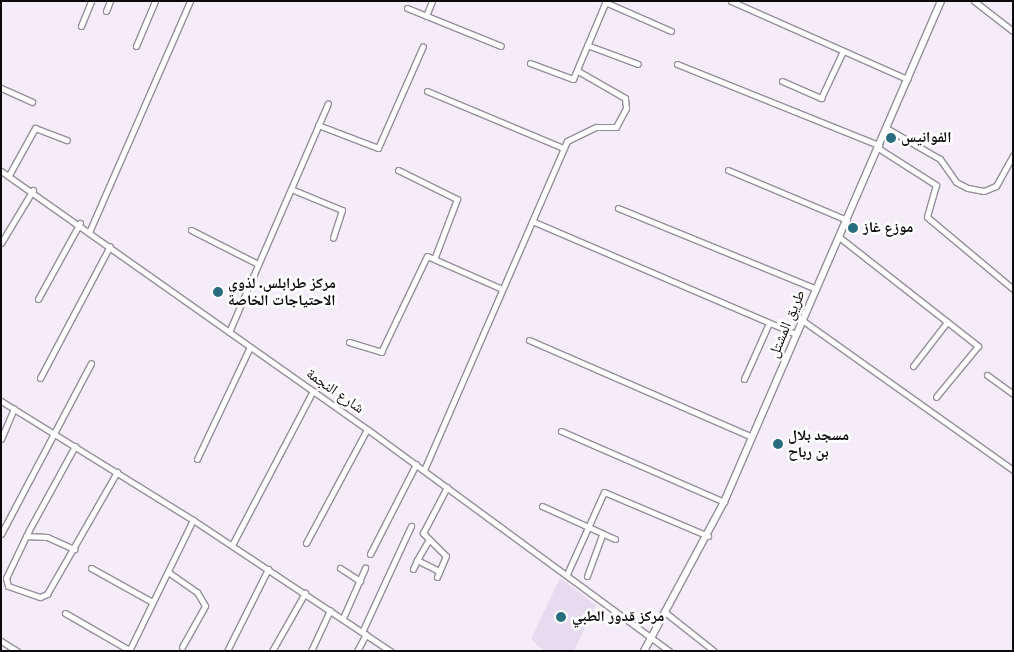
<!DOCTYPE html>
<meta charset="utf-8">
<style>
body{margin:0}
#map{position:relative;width:1014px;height:652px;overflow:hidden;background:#f5ecfa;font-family:"Fira Sans","Noto Naskh Arabic",sans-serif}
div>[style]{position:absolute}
.built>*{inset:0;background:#e8dbef}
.roads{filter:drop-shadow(1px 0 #968e9a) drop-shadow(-1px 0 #968e9a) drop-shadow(0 1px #968e9a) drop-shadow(0 -1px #968e9a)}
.minor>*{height:5px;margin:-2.5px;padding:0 2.5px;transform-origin:2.5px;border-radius:2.5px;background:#fff}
.major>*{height:6px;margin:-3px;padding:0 3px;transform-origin:3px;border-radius:3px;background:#fff}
.dots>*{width:14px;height:14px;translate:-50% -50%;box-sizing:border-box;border:2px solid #fff;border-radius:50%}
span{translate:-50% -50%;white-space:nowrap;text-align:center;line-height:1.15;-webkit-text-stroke:5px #fff;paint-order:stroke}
.poi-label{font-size:15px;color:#0d0a0e;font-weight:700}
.left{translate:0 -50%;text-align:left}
.street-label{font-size:15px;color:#0d0a0e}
.frame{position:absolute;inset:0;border:2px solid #0d0a0e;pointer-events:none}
</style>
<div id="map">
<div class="built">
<div style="clip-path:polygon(560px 578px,596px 605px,574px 651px,544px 651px,531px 639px)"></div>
</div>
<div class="roads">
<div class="minor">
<div style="left:731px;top:1px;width:193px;rotate:23.9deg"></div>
<div style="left:974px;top:1px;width:49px;rotate:37.6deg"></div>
<div style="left:605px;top:2px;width:72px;rotate:23.7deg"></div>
<div style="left:407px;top:8px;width:101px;rotate:22deg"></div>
<div style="left:106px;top:11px;width:11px;rotate:-68deg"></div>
<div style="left:426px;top:16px;width:16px;rotate:-68deg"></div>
<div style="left:81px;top:26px;width:27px;rotate:-68deg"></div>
<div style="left:587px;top:45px;width:54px;rotate:20.4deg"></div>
<div style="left:136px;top:46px;width:49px;rotate:-67.1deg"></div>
<div style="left:530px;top:63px;width:46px;rotate:20.4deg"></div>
<div style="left:573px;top:79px;width:85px;rotate:-67.1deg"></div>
<div style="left:677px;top:64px;width:218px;rotate:21.9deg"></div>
<div style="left:782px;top:81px;width:43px;rotate:23.6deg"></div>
<div style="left:821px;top:98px;width:52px;rotate:-64.9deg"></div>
<div style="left:1px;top:88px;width:34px;rotate:24deg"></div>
<div style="left:427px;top:91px;width:147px;rotate:22.7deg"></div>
<div style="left:318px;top:125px;width:64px;rotate:21deg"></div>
<div style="left:378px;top:148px;width:111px;rotate:-66.2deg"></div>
<div style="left:886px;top:128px;width:62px;rotate:29.9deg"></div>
<div style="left:940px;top:159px;width:28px;rotate:55deg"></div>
<div style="left:956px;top:182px;width:13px;rotate:27deg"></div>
<div style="left:968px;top:188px;width:16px;rotate:11deg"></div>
<div style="left:984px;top:191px;width:13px;rotate:-23deg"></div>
<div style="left:996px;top:186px;width:35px;rotate:-61deg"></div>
<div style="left:878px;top:148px;width:69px;rotate:32.5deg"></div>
<div style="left:936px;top:185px;width:33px;rotate:106deg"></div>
<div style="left:927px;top:217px;width:112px;rotate:39.9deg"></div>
<div style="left:398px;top:170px;width:66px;rotate:26.2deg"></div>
<div style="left:457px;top:199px;width:62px;rotate:110.8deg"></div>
<div style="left:728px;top:170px;width:129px;rotate:22.8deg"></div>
<div style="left:1px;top:171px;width:448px;rotate:35.2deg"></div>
<div style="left:367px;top:429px;width:375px;rotate:36.3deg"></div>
<div style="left:9px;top:175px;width:54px;rotate:-61deg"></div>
<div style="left:35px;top:128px;width:34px;rotate:21deg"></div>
<div style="left:291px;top:189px;width:55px;rotate:22.4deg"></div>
<div style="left:342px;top:210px;width:29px;rotate:108deg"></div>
<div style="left:618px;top:208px;width:214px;rotate:22.2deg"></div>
<div style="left:532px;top:221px;width:287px;rotate:23.2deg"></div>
<div style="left:90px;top:230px;width:250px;rotate:-66.4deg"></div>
<div style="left:191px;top:230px;width:75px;rotate:26.9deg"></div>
<div style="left:839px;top:237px;width:177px;rotate:38.1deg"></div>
<div style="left:978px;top:346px;width:66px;rotate:129.5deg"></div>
<div style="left:1px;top:243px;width:62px;rotate:-58.9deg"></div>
<div style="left:38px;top:299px;width:87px;rotate:-61.1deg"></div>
<div style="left:802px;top:320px;width:259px;rotate:35.4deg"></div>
<div style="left:229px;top:332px;width:249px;rotate:-66.6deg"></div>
<div style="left:529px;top:340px;width:243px;rotate:23.5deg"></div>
<div style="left:349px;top:342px;width:34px;rotate:17deg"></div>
<div style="left:381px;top:352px;width:106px;rotate:-64.4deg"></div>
<div style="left:427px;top:256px;width:82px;rotate:23.7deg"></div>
<div style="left:913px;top:366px;width:56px;rotate:-52.3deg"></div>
<div style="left:987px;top:375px;width:32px;rotate:36deg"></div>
<div style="left:40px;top:378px;width:149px;rotate:-62.1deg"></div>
<div style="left:744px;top:379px;width:61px;rotate:-65.9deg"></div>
<div style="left:1px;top:401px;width:226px;rotate:31.8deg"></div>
<div style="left:193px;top:520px;width:237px;rotate:33.6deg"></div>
<div style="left:561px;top:431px;width:178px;rotate:23.5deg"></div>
<div style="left:1px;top:439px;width:33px;rotate:-67deg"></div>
<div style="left:75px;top:446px;width:96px;rotate:118.7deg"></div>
<div style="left:29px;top:530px;width:53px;rotate:115.6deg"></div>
<div style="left:6px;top:578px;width:8px;rotate:76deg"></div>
<div style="left:8px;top:586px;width:34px;rotate:19deg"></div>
<div style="left:40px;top:597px;width:8px;rotate:-23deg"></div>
<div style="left:47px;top:594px;width:141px;rotate:-60.2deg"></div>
<div style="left:197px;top:459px;width:124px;rotate:-64.7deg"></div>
<div style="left:424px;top:470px;width:359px;rotate:-66.5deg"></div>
<div style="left:567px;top:141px;width:32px;rotate:-26deg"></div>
<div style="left:596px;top:127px;width:20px"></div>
<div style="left:616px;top:127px;width:21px;rotate:-62deg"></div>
<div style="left:626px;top:108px;width:10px;rotate:-96deg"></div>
<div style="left:625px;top:98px;width:54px;rotate:-150.1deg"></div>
<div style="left:542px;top:506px;width:80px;rotate:24.3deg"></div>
<div style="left:1px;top:534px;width:193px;rotate:-62.2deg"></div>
<div style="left:26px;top:536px;width:21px;rotate:3deg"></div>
<div style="left:47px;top:537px;width:30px;rotate:24deg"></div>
<div style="left:306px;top:543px;width:129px;rotate:-61.8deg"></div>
<div style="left:232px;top:545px;width:174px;rotate:-62.3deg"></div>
<div style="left:370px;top:554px;width:101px;rotate:-62.9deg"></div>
<div style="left:417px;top:560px;width:24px;rotate:-60deg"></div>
<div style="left:91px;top:568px;width:70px;rotate:29.1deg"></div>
<div style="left:340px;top:568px;width:24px;rotate:33deg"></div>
<div style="left:413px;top:569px;width:10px;rotate:-66deg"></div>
<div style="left:417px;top:560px;width:25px;rotate:27deg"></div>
<div style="left:168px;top:572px;width:35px;rotate:35deg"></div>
<div style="left:197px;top:592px;width:16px;rotate:60deg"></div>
<div style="left:205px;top:606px;width:47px;rotate:119.3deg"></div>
<div style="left:567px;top:574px;width:90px;rotate:-65.7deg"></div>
<div style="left:604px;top:492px;width:113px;rotate:22.9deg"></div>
<div style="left:587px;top:576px;width:44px;rotate:-69.9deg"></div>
<div style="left:437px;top:577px;width:23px;rotate:-67deg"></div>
<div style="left:446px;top:556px;width:33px;rotate:-135deg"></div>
<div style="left:423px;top:533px;width:52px;rotate:-62.4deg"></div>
<div style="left:65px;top:613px;width:74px;rotate:30deg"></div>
<div style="left:666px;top:613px;width:61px;rotate:38.4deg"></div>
<div style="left:343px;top:618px;width:55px;rotate:-66.3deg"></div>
<div style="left:362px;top:632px;width:117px;rotate:-65.2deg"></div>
<div style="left:1px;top:641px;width:19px;rotate:32deg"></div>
<div style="left:129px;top:651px;width:146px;rotate:-64deg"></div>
<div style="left:227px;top:651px;width:92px;rotate:-63.4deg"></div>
<div style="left:272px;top:651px;width:67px;rotate:-60.4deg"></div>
<div style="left:311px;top:651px;width:45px;rotate:-65.1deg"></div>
<div style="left:357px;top:651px;width:19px;rotate:-62deg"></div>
</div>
<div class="major">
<div style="left:644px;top:651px;width:169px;rotate:-61.8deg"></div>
<div style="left:724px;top:502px;width:546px;rotate:-66.58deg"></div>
</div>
</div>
<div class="dots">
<div style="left:891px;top:138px;background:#296e7e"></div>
<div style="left:853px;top:228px;background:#296e7e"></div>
<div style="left:218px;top:292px;background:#296e7e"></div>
<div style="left:778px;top:444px;background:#296e7e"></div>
<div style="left:561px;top:617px;background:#296e7e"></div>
</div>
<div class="poi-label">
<span class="left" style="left:901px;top:138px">الفوانيس</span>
<span class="left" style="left:863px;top:228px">موزع غاز</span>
<span class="left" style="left:228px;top:292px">مركز طرابلس. لذوي<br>الاحتياجات الخاصة</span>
<span class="left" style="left:788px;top:444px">مسجد بلال<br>بن رباح</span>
<span class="left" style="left:572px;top:617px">مركز قدور الطبي</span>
</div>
<div class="street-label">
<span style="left:787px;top:324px;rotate:-67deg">طريق المشتل</span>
<span style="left:335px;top:391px;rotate:35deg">شارع النجمة</span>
</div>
<div class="frame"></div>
</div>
